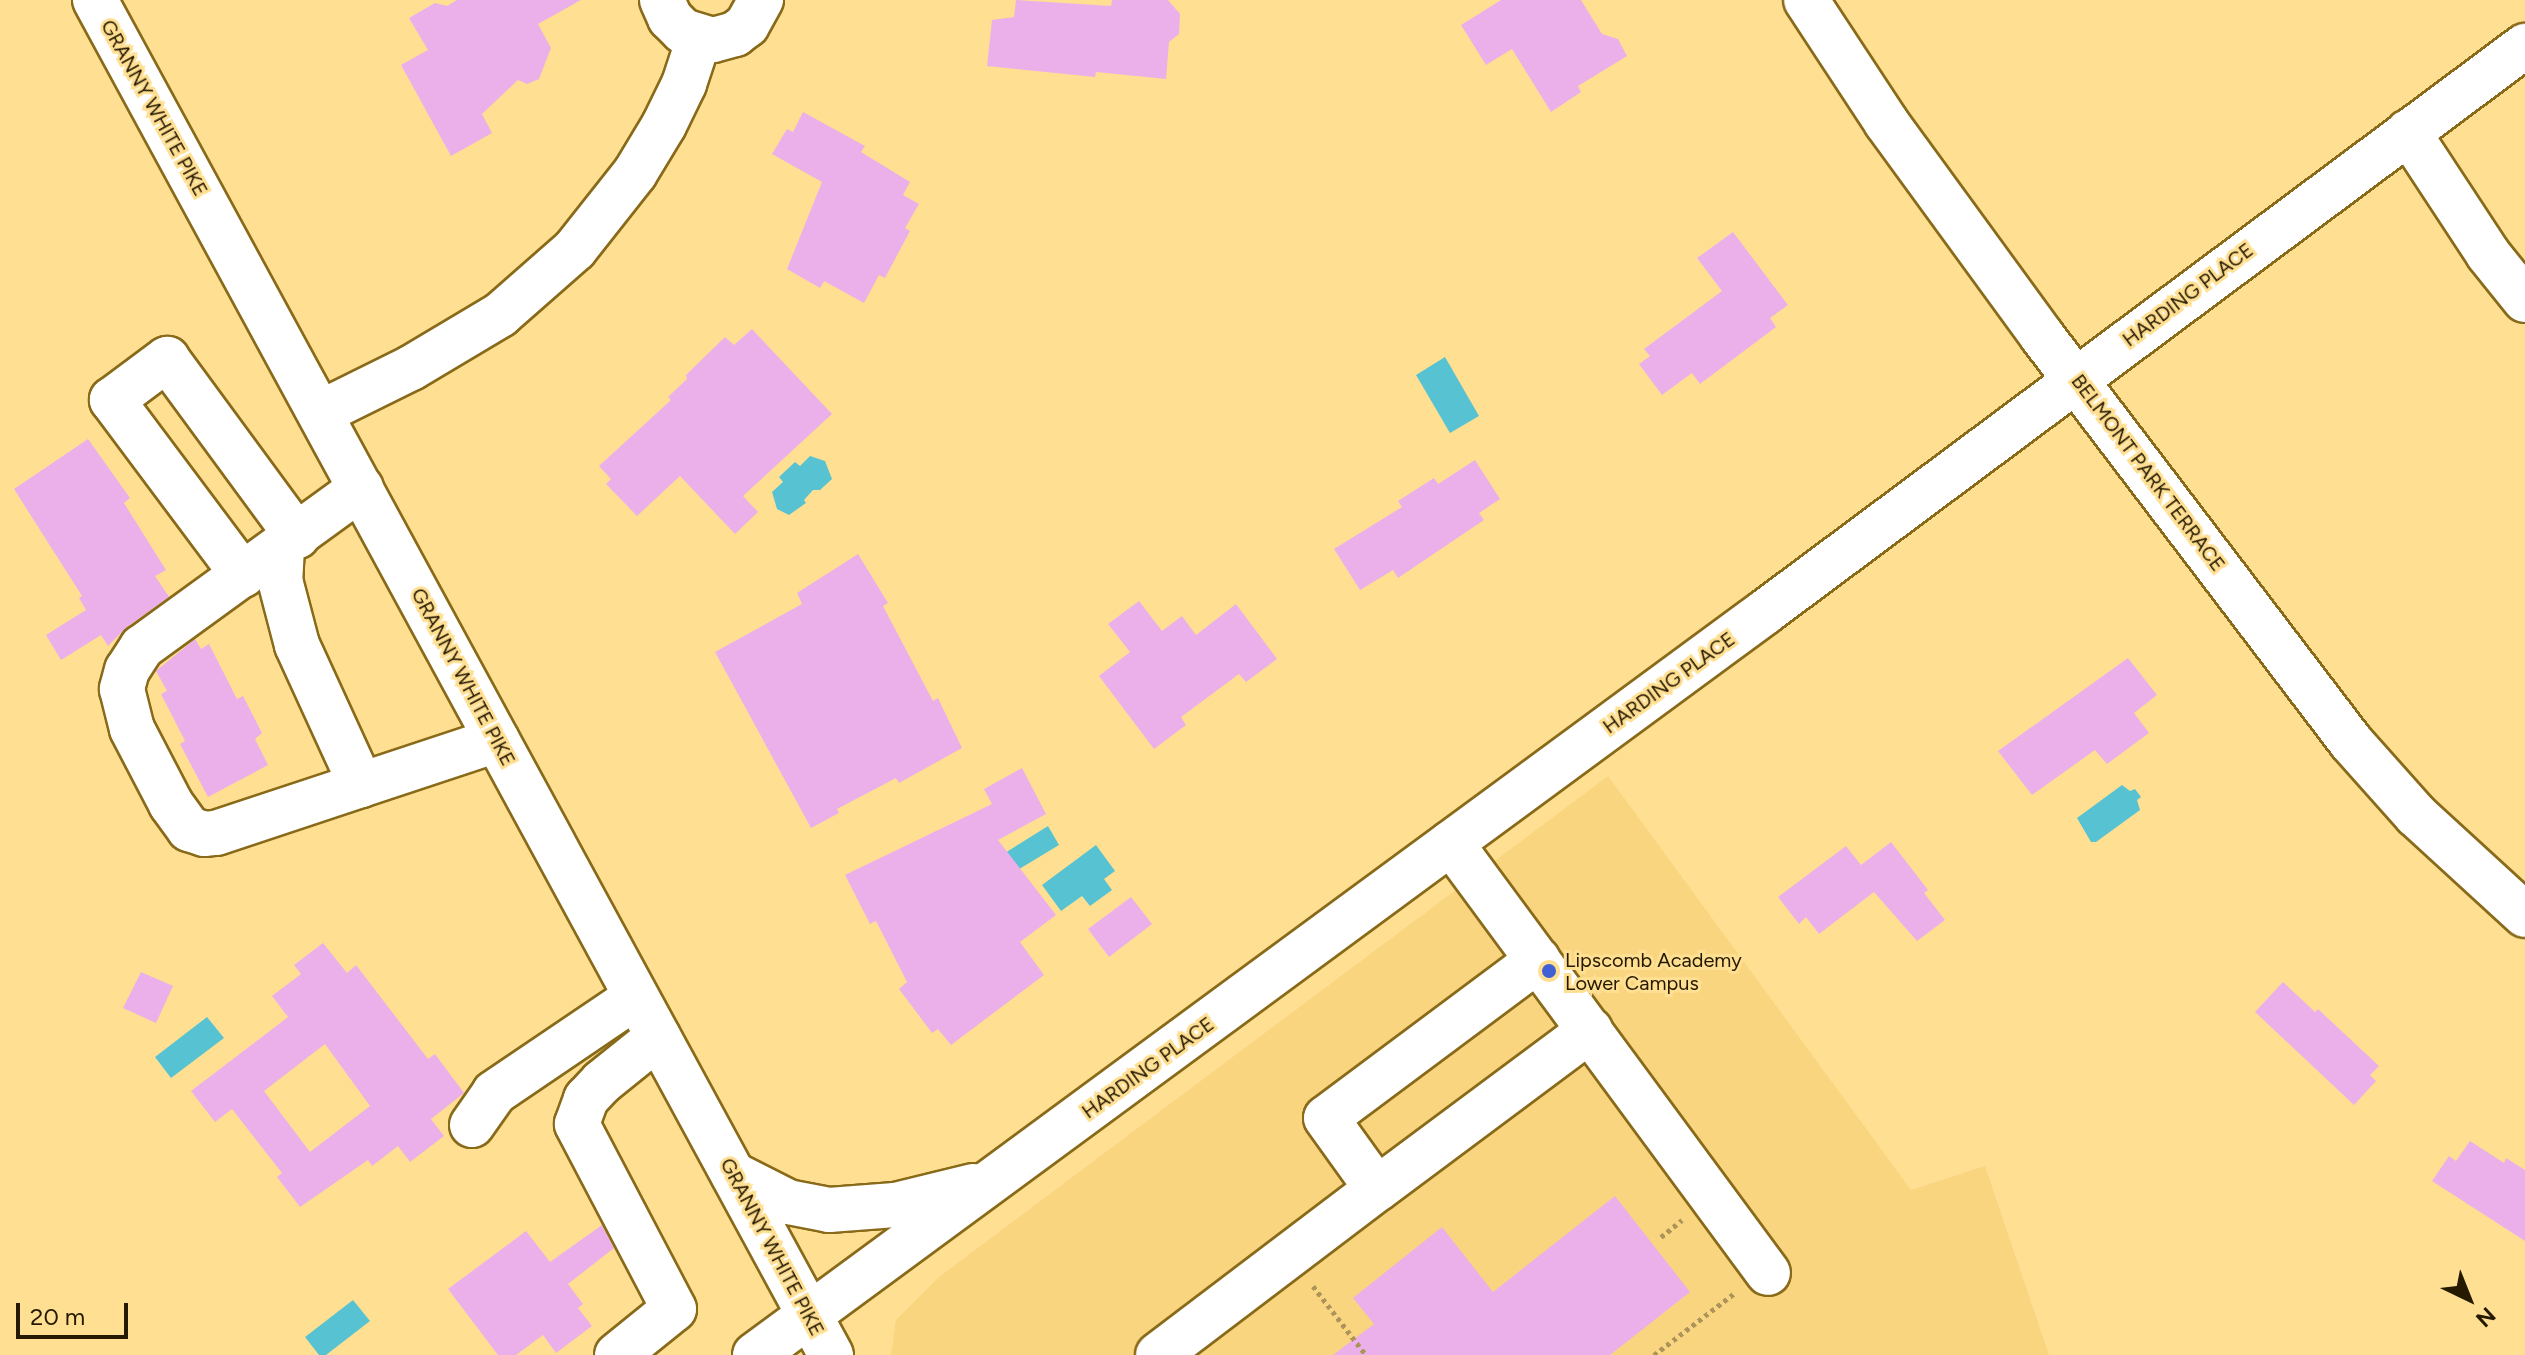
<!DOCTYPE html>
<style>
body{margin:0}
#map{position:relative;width:2525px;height:1355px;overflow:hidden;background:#ffdf92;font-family:Figtree,sans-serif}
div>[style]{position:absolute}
.built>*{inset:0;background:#f9d580}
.water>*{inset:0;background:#57c3d2}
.building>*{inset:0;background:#ebb0e9}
.path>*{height:5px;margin-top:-2.5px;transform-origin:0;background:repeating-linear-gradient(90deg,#ad945b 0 4px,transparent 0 8px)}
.roads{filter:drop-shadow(2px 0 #886a19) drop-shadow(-2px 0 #886a19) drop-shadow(0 2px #886a19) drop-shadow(0 -2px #886a19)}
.minor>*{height:44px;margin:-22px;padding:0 22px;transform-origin:22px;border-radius:22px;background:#fff}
.major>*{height:44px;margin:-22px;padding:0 22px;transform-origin:22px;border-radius:22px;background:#fff}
.dots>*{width:22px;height:22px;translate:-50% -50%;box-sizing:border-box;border:4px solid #ffdf92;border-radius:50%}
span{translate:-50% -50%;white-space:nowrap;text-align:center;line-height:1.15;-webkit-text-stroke:6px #ffdf92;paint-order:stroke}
.street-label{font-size:20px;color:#251900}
.poi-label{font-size:20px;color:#251900}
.left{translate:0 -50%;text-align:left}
.north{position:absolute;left:2429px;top:1259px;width:80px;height:80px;-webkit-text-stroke:6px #ffdf92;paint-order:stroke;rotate:137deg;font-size:22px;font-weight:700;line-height:32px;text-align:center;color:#251900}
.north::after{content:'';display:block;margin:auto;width:28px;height:36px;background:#251900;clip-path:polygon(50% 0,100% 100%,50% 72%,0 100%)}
.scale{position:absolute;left:16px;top:1303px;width:112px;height:36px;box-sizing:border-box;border:4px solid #251900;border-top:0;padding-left:10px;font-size:24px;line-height:28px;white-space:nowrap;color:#251900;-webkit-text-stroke:6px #ffdf92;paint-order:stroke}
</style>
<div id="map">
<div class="built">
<div style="clip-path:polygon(1608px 776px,1911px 1190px,1985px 1166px,2049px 1355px,891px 1355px,896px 1320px,939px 1277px)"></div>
</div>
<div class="water">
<div style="clip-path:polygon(1445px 357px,1479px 416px,1450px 433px,1416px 375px)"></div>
<div style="clip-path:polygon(810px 456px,825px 461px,832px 479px,820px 490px,813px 490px,804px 500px,806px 503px,789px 515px,777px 509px,772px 492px,783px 482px,779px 477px,795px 462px,800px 466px)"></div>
<div style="clip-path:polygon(2122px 785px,2130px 791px,2135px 789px,2141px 797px,2137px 800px,2140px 810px,2096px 842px,2091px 842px,2077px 818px)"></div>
<div style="clip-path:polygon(1048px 826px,1059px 845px,1016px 871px,1005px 853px)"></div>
<div style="clip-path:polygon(1096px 845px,1115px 871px,1104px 879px,1112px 890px,1090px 906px,1082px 896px,1061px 911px,1042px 885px)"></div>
<div style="clip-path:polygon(207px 1017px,224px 1038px,171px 1078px,155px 1057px)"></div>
<div style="clip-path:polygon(353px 1300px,370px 1321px,326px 1355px,319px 1355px,305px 1337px)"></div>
</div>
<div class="building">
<div style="clip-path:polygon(457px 0,581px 0,538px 24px,551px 48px,539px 79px,527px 84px,518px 80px,482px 114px,492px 133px,451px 156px,401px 65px,428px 50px,409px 18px,435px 3px,447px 6px)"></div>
<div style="clip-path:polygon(1016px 0,1111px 6px,1112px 0,1168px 0,1180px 14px,1179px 34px,1169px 42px,1166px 79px,1096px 72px,1095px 77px,987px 66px,992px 20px,1014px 17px)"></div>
<div style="clip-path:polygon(1501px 0,1581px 0,1602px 34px,1618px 39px,1627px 56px,1578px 86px,1581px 92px,1551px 112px,1512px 49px,1486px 65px,1461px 25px)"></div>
<div style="clip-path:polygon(803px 112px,865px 146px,861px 152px,910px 182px,903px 195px,919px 204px,905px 228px,910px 231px,885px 278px,879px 275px,864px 303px,824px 281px,820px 288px,787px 269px,822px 182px,772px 154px,787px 129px,793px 132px)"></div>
<div style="clip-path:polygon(1733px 232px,1788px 305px,1770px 318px,1776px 327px,1700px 384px,1692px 373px,1662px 395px,1639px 364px,1650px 356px,1644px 349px,1722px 291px,1697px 258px)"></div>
<div style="clip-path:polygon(752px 329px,832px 414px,743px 496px,758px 512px,735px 534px,680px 476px,637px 516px,606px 484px,611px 479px,599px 466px,671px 400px,668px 397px,687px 379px,686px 375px,725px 337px,734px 345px)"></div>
<div style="clip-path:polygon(88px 439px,130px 498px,124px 503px,166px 570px,155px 576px,169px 597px,127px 627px,108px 646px,101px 635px,61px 660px,46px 635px,86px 610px,79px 598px,82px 596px,14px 489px)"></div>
<div style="clip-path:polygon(1475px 460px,1500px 499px,1479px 513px,1484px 520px,1398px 578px,1393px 570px,1360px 590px,1334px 549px,1402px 507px,1398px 501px,1434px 478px,1438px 484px)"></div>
<div style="clip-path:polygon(858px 554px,888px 603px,883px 606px,933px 701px,938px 698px,962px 748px,899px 783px,896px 778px,837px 809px,839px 813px,811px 828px,715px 652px,802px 604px,797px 593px)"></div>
<div style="clip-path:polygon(1139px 601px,1162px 631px,1182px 616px,1196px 635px,1236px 604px,1277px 659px,1246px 682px,1239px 674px,1181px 717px,1186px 725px,1154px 749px,1099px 676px,1130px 652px,1108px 624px)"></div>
<div style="clip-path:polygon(195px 639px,201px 649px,209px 644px,237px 699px,243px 696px,262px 733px,255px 739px,268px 765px,208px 797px,180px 744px,185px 741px,161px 694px,167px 691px,156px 671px)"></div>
<div style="clip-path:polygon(2128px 658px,2157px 695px,2134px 713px,2149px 733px,2107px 764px,2095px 750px,2032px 795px,1998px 751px)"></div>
<div style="clip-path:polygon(1022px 768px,1046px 814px,998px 840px,1056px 915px,1020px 942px,1044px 975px,951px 1045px,938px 1029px,932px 1033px,899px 989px,907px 982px,876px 921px,870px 924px,845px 875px,992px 804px,984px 789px)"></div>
<div style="clip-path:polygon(1891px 842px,1928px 890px,1924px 893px,1945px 920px,1917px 941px,1874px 892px,1819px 934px,1806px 917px,1799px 924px,1778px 897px,1846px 846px,1861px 865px)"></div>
<div style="clip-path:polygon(1131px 897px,1152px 924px,1109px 957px,1088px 929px)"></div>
<div style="clip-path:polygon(evenodd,323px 943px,347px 973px,356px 965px,428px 1059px,435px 1054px,464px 1093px,431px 1119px,444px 1136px,410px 1162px,398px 1146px,372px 1166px,368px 1160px,300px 1207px,277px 1177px,282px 1173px,232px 1109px,215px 1122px,191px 1091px,288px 1017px,272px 996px,301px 974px,294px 965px,323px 943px,325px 1044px,370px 1106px,310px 1152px,264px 1091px,325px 1044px)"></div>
<div style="clip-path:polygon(141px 972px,173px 986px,156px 1023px,123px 1008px)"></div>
<div style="clip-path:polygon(2283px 982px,2315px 1012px,2318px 1009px,2379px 1066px,2370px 1075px,2376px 1081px,2354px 1105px,2255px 1012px)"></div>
<div style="clip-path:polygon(2470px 1141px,2504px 1163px,2506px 1158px,2525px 1170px,2525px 1241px,2432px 1181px,2449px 1156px,2456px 1161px)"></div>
<div style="clip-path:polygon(1615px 1196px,1690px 1292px,1610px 1355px,1333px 1355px,1374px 1324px,1353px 1298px,1442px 1227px,1493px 1292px)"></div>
<div style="clip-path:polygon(602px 1225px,614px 1248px,568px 1284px,583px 1304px,578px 1308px,592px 1326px,556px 1353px,543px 1335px,516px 1355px,498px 1355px,448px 1289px,526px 1231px,550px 1262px)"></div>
</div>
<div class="path">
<div style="left:1661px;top:1237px;width:27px;rotate:-39deg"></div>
<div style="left:1313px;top:1286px;width:87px;rotate:52.5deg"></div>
<div style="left:1654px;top:1355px;width:103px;rotate:-37.5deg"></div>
</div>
<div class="roads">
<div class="minor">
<div style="left:662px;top:0;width:20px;rotate:66deg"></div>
<div style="left:670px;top:18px;width:18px;rotate:45deg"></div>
<div style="left:683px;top:31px;width:31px;rotate:17deg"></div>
<div style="left:713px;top:40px;width:23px;rotate:-15deg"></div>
<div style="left:735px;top:34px;width:15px;rotate:-37deg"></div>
<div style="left:747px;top:25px;width:29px;rotate:-61deg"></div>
<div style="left:1806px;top:0;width:146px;rotate:56.7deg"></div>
<div style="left:1886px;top:122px;width:265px;rotate:53.9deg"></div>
<div style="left:2042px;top:336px;width:510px;rotate:52.73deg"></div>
<div style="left:2351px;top:742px;width:98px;rotate:48.3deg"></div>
<div style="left:2416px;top:815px;width:148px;rotate:42.5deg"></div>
<div style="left:2408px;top:132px;width:146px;rotate:56.7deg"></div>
<div style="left:2488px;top:254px;width:59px;rotate:51.2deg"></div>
<div style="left:320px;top:413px;width:102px;rotate:-26.3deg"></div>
<div style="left:411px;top:368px;width:104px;rotate:-30.8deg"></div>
<div style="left:500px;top:315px;width:100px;rotate:-41.3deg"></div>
<div style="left:575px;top:249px;width:97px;rotate:-51.7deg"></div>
<div style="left:635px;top:173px;width:56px;rotate:-58.9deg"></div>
<div style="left:664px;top:125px;width:46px;rotate:-64deg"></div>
<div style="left:684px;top:84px;width:48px;rotate:-71.9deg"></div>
<div style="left:361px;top:488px;width:271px;rotate:144deg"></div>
<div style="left:142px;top:647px;width:27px;rotate:123deg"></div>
<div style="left:127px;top:670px;width:20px;rotate:105deg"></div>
<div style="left:122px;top:689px;width:41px;rotate:76deg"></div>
<div style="left:132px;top:729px;width:85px;rotate:62.5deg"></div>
<div style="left:171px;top:804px;width:31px;rotate:54deg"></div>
<div style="left:189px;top:829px;width:16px;rotate:18deg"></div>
<div style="left:204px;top:834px;width:12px;rotate:-5deg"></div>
<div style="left:216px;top:833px;width:153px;rotate:-18.3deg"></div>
<div style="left:282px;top:547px;width:33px;rotate:93deg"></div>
<div style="left:280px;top:580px;width:67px;rotate:75.3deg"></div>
<div style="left:297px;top:645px;width:154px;rotate:65.4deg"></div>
<div style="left:361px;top:785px;width:143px;rotate:-18.3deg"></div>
<div style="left:243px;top:575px;width:219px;rotate:-126.8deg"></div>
<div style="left:112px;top:400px;width:69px;rotate:-36.7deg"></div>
<div style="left:167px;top:359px;width:220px;rotate:53.7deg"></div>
<div style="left:1451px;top:843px;width:534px;rotate:53.6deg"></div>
<div style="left:1538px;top:960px;width:264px;rotate:143.3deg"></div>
<div style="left:1326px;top:1118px;width:87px;rotate:54.3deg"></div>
<div style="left:1377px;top:1189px;width:266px;rotate:-36.7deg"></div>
<div style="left:472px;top:1125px;width:39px;rotate:-55deg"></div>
<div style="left:494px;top:1093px;width:171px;rotate:-34.1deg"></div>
<div style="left:617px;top:1355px;width:73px;rotate:-38.9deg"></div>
<div style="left:674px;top:1309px;width:209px;rotate:-117.7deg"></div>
<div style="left:577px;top:1124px;width:27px;rotate:-70deg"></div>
<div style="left:586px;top:1099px;width:23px;rotate:-47deg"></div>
<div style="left:602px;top:1082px;width:72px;rotate:-38.8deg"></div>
<div style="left:1158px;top:1355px;width:275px;rotate:-37.2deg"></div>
</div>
<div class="major">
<div style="left:95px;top:0;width:1542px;rotate:61.49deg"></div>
<div style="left:733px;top:1174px;width:62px;rotate:27deg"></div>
<div style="left:788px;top:1202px;width:42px;rotate:11deg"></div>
<div style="left:829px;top:1210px;width:66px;rotate:-4.3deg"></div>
<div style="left:895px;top:1205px;width:80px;rotate:-13.7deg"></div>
<div style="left:755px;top:1355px;width:1254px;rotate:-36.34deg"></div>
<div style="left:1765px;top:612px;width:948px;rotate:-36.68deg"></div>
</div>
</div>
<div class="dots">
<div style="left:1549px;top:971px;background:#3f61d3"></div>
</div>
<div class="street-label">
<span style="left:154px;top:108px;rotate:61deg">GRANNY WHITE PIKE</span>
<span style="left:2188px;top:295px;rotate:-37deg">HARDING PLACE</span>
<span style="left:2148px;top:473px;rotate:53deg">BELMONT PARK TERRACE</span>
<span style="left:463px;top:677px;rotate:62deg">GRANNY WHITE PIKE</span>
<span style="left:1669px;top:683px;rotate:-36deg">HARDING PLACE</span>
<span style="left:1148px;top:1068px;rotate:-36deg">HARDING PLACE</span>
<span style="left:772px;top:1247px;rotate:62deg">GRANNY WHITE PIKE</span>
</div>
<div class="poi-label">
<span class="left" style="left:1565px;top:972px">Lipscomb Academy<br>Lower Campus</span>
</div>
<div class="north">N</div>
<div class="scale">20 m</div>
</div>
